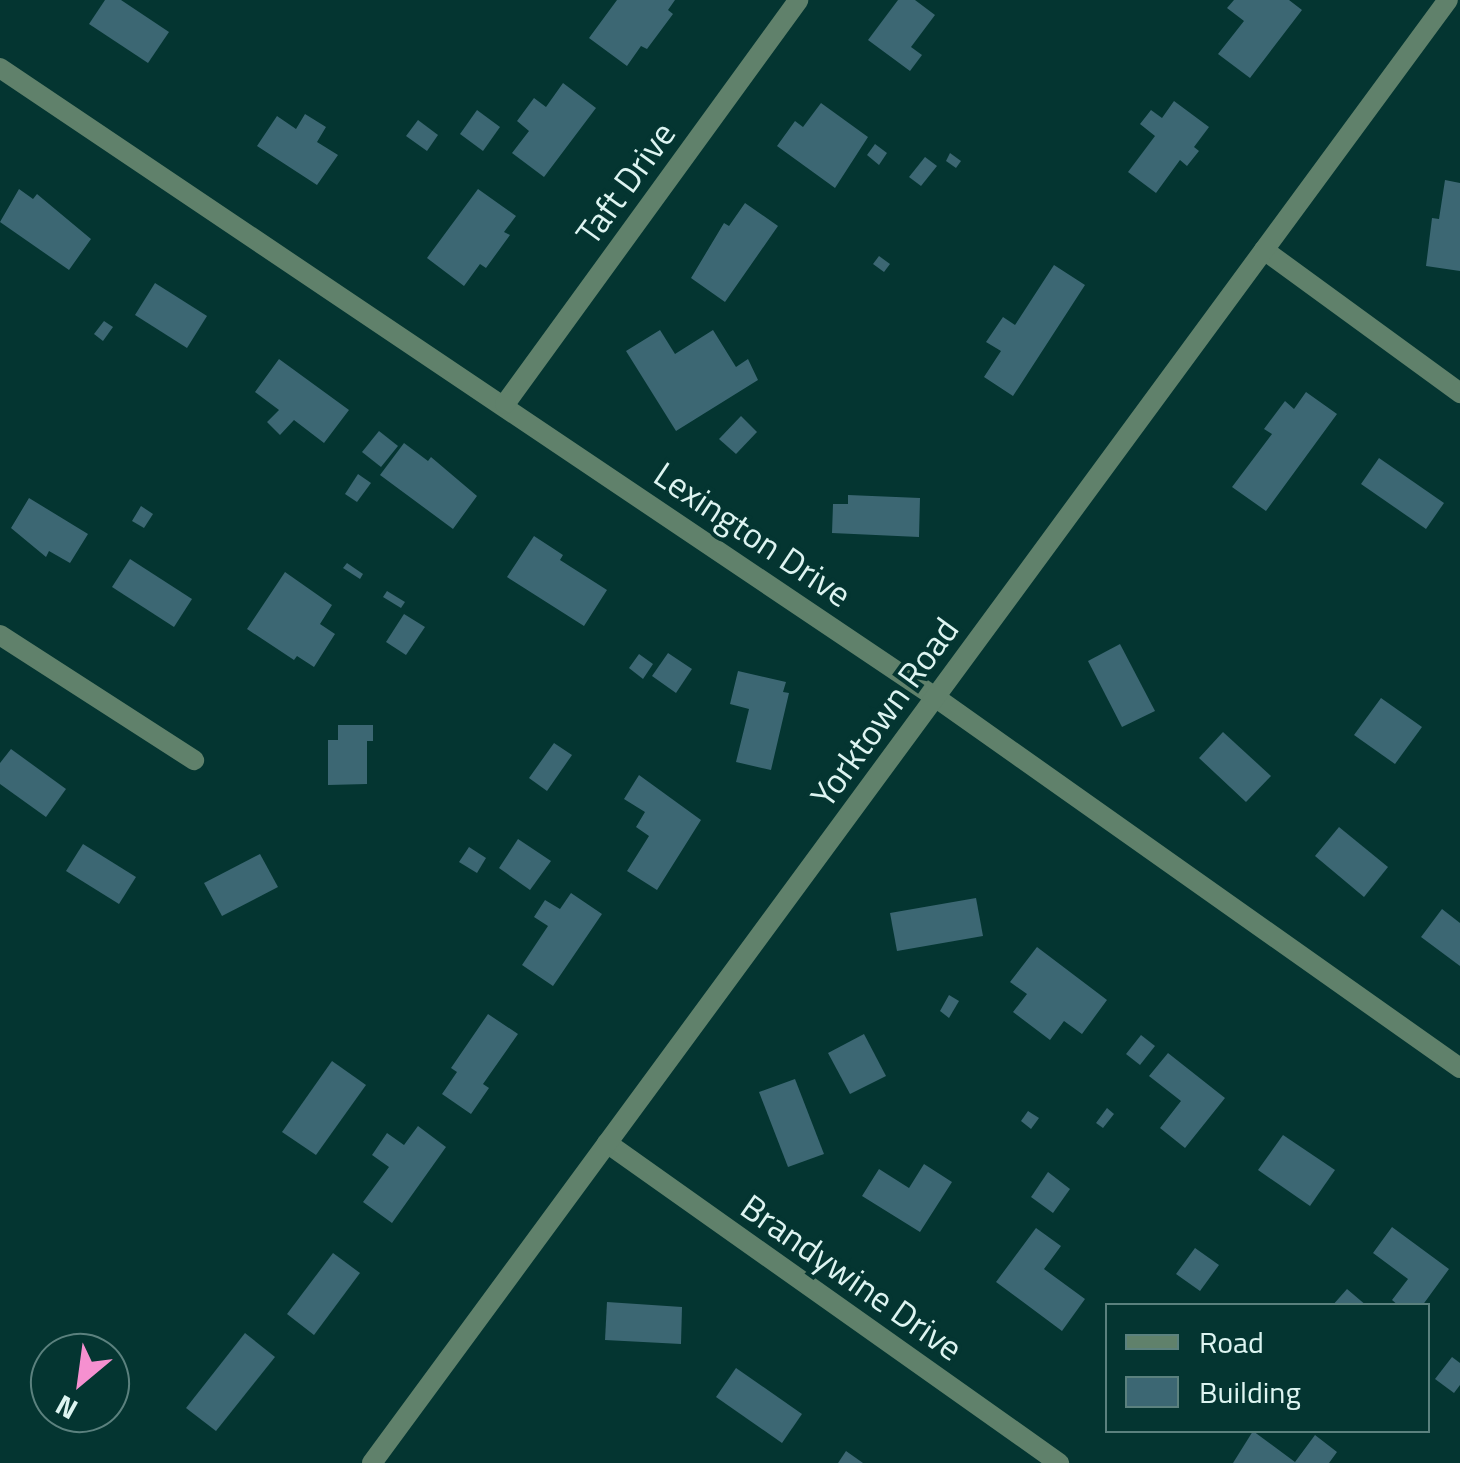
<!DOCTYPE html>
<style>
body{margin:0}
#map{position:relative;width:1460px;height:1463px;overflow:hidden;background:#043531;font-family:"Titillium Web",sans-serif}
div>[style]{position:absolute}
.building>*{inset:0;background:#3c6773}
.street>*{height:20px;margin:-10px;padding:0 10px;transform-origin:10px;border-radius:10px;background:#60816b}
span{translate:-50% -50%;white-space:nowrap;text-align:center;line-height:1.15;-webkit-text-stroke:8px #043531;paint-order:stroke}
.street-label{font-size:35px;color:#ddf4f1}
.legend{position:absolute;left:1105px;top:1303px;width:325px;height:130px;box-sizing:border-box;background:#043531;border:2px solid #5b817e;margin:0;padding:12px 18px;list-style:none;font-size:30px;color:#ddf4f1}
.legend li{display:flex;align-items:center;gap:20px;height:50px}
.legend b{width:50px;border:2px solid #5b817e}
.north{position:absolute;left:30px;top:1333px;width:100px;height:100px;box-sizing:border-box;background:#043531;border:2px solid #5b817e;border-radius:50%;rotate:209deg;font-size:28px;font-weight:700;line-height:40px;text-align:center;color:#ddf4f1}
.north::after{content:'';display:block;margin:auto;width:35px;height:45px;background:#f690d0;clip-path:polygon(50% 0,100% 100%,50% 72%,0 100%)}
</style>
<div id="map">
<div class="building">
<div style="clip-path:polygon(105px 0,121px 0,169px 32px,148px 63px,89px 24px)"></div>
<div style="clip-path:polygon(617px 0,675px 0,668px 10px,673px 14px,647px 49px,641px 46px,627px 66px,589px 38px)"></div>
<div style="clip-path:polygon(898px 0,915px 0,935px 15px,911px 47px,922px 55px,910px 71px,868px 40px)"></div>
<div style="clip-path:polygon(1234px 0,1289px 0,1302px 10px,1250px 78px,1218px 54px,1244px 21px,1227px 8px)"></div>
<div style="clip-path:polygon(563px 83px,596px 108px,544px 177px,512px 153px,529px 131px,517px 121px,534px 98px,546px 107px)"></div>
<div style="clip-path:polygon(1174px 101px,1209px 127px,1194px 147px,1199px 151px,1187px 166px,1180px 160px,1156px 193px,1128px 172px,1155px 136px,1140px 124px,1151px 110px,1162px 118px)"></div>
<div style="clip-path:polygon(821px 103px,868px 137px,835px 188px,777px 146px,795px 121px,803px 127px)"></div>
<div style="clip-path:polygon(477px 110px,500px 127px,483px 151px,460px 134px)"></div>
<div style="clip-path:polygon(305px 114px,326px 127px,317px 142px,338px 155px,317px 185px,257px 146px,277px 116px,296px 129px)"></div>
<div style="clip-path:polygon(418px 120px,438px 135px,427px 151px,406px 136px)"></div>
<div style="clip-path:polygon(875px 144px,887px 153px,879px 165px,867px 155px)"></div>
<div style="clip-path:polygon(950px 153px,961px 161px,956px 168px,946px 161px)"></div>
<div style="clip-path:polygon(925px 157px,937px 166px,921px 186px,909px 177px)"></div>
<div style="clip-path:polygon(1445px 180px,1460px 183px,1460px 271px,1426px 266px,1432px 218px,1439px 219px)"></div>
<div style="clip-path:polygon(19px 189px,33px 199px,37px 194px,91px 239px,69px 270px,0 222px)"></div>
<div style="clip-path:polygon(478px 189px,516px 216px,504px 232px,510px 235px,486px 268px,480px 264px,464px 286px,427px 258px)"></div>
<div style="clip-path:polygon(745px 203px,778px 226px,725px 302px,691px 278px,724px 223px,729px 226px)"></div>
<div style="clip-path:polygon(879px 256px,890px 264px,884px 272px,873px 264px)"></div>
<div style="clip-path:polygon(1054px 265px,1085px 285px,1013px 396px,984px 377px,1001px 351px,986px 342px,1003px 317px,1015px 325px)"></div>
<div style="clip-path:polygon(155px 283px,207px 316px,187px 348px,135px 315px)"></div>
<div style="clip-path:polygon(104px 321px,113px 327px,103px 341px,94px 334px)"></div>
<div style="clip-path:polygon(660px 330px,675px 354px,713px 330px,736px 367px,748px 359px,758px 380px,676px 431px,626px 351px)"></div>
<div style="clip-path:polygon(279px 359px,349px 410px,324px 443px,294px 420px,280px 435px,267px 422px,279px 410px,255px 392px)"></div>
<div style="clip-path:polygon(1306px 392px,1337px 414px,1266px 511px,1232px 487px,1272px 434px,1264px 429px,1285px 401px,1294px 409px)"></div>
<div style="clip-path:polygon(741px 416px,757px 432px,736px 454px,719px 439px)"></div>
<div style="clip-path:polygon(379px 431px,398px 446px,381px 467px,362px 452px)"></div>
<div style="clip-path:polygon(404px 443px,428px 461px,431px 457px,477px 496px,453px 529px,380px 475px)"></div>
<div style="clip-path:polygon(1379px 458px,1444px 503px,1426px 529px,1361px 484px)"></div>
<div style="clip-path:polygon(358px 474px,371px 483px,357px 502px,345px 494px)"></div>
<div style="clip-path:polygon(848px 495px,920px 498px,919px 537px,832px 533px,833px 504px,848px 504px)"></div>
<div style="clip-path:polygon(29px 498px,88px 534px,70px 563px,49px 551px,46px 557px,11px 528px)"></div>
<div style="clip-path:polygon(141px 506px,153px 514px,144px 528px,132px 521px)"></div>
<div style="clip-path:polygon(534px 536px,563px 555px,560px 560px,607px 590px,584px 626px,507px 577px)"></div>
<div style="clip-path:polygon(130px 559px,192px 599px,174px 627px,112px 587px)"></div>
<div style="clip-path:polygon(347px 563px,363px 574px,360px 579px,343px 568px)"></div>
<div style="clip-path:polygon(285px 572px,332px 605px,320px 624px,335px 634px,314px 667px,297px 656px,294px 660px,247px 629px)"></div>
<div style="clip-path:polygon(387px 591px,405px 602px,401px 608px,383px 597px)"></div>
<div style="clip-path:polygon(404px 614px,425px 627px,406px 655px,386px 642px)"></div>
<div style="clip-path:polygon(1120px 644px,1155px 711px,1122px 727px,1088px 661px)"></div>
<div style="clip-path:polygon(668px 653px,692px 669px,676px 693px,652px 676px)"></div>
<div style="clip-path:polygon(639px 654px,653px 664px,643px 679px,629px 668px)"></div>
<div style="clip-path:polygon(738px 671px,786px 682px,783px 692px,789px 693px,771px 770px,736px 762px,749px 709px,730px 704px)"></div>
<div style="clip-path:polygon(1381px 698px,1422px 727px,1395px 764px,1354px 735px)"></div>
<div style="clip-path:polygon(338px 725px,373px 725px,373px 741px,367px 741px,367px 784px,328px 785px,328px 740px,338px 740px)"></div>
<div style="clip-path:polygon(1223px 732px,1271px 776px,1246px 802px,1199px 758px)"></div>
<div style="clip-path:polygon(554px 743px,572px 755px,547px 791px,529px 778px)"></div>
<div style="clip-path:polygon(11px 749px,66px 789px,46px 817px,0 784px,0 763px)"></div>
<div style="clip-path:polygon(639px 775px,701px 820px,657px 890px,627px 871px,649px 836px,636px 827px,645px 812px,624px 799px)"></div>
<div style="clip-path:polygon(1339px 827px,1388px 867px,1364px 897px,1315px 856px)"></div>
<div style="clip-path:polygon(518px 839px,551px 861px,530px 890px,499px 868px)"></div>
<div style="clip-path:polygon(83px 844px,136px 877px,119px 904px,66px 871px)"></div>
<div style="clip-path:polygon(469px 847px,486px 858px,477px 873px,459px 862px)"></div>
<div style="clip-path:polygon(260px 854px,278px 887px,222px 916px,204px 883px)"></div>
<div style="clip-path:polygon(571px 893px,602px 914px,553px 986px,522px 965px,548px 926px,534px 917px,545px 900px,560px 909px)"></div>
<div style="clip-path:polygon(976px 898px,983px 936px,897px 951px,890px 913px)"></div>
<div style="clip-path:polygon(1442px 909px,1460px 923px,1460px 966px,1421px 937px)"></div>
<div style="clip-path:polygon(1037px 947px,1107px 1000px,1082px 1034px,1064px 1021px,1050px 1040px,1013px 1012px,1027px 994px,1010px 982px)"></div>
<div style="clip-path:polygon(949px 995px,959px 1001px,949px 1018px,940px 1011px)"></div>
<div style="clip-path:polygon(488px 1014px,518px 1034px,483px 1084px,489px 1088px,471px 1114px,442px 1094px,457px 1072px,451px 1068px)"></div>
<div style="clip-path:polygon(864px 1034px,886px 1076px,850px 1094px,828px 1053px)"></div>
<div style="clip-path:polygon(1141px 1035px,1155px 1046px,1140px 1065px,1126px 1054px)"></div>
<div style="clip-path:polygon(1168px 1053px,1225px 1098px,1185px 1148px,1160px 1128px,1181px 1101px,1149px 1076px)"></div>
<div style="clip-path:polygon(332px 1061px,366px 1085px,316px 1155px,282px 1132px)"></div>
<div style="clip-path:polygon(795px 1079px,824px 1154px,788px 1167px,759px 1092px)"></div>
<div style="clip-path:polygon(1107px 1108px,1114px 1114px,1103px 1128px,1096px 1123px)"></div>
<div style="clip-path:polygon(1028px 1111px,1039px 1118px,1031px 1129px,1021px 1121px)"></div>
<div style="clip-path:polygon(418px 1126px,446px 1147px,392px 1223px,363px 1202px,389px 1167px,372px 1155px,387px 1133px,404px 1145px)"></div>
<div style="clip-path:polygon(1283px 1135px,1335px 1170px,1310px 1206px,1258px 1170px)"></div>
<div style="clip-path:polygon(924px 1164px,952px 1182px,920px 1232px,862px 1196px,879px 1169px,909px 1188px)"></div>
<div style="clip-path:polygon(1048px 1172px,1070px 1189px,1053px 1213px,1031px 1197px)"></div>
<div style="clip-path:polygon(1392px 1227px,1449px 1269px,1422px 1306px,1399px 1306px,1392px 1300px,1408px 1279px,1373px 1253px)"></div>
<div style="clip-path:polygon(1036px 1228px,1061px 1246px,1044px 1269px,1085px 1299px,1062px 1331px,996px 1282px)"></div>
<div style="clip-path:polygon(1195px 1248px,1219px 1265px,1200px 1291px,1176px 1274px)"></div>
<div style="clip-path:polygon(333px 1253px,360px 1273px,314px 1335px,287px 1314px)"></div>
<div style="clip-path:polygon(1347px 1289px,1367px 1306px,1332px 1306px)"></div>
<div style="clip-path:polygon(607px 1302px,682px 1307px,681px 1344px,605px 1340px)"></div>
<div style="clip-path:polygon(245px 1333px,275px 1357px,216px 1431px,186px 1408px)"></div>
<div style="clip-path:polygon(1452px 1357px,1460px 1363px,1460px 1385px,1454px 1393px,1435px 1379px)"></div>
<div style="clip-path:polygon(736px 1368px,802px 1414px,782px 1443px,716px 1397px)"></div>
<div style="clip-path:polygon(1253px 1431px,1295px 1462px,1315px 1435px,1337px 1452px,1329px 1463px,1233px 1463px)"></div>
<div style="clip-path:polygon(846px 1451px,863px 1463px,838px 1463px)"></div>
</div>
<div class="street">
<div style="left:0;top:68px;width:1127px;rotate:33.93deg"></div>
<div style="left:935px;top:697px;width:643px;rotate:35.25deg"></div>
<div style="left:1264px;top:250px;width:243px;rotate:36.1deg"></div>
<div style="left:505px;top:404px;width:499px;rotate:-54deg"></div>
<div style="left:0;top:635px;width:231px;rotate:32.8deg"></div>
<div style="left:607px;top:1143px;width:554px;rotate:35.3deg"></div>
<div style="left:372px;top:1463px;width:1816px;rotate:-53.67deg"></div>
</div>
<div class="street-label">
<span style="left:625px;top:183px;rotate:-54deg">Taft Drive</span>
<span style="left:753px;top:534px;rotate:34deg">Lexington Drive</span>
<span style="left:884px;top:712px;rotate:-54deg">Yorktown Road</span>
<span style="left:852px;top:1277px;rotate:35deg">Brandywine Drive</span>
</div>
<ul class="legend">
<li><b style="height:12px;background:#60816b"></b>Road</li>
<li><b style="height:28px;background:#3c6773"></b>Building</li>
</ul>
<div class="north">N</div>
</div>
